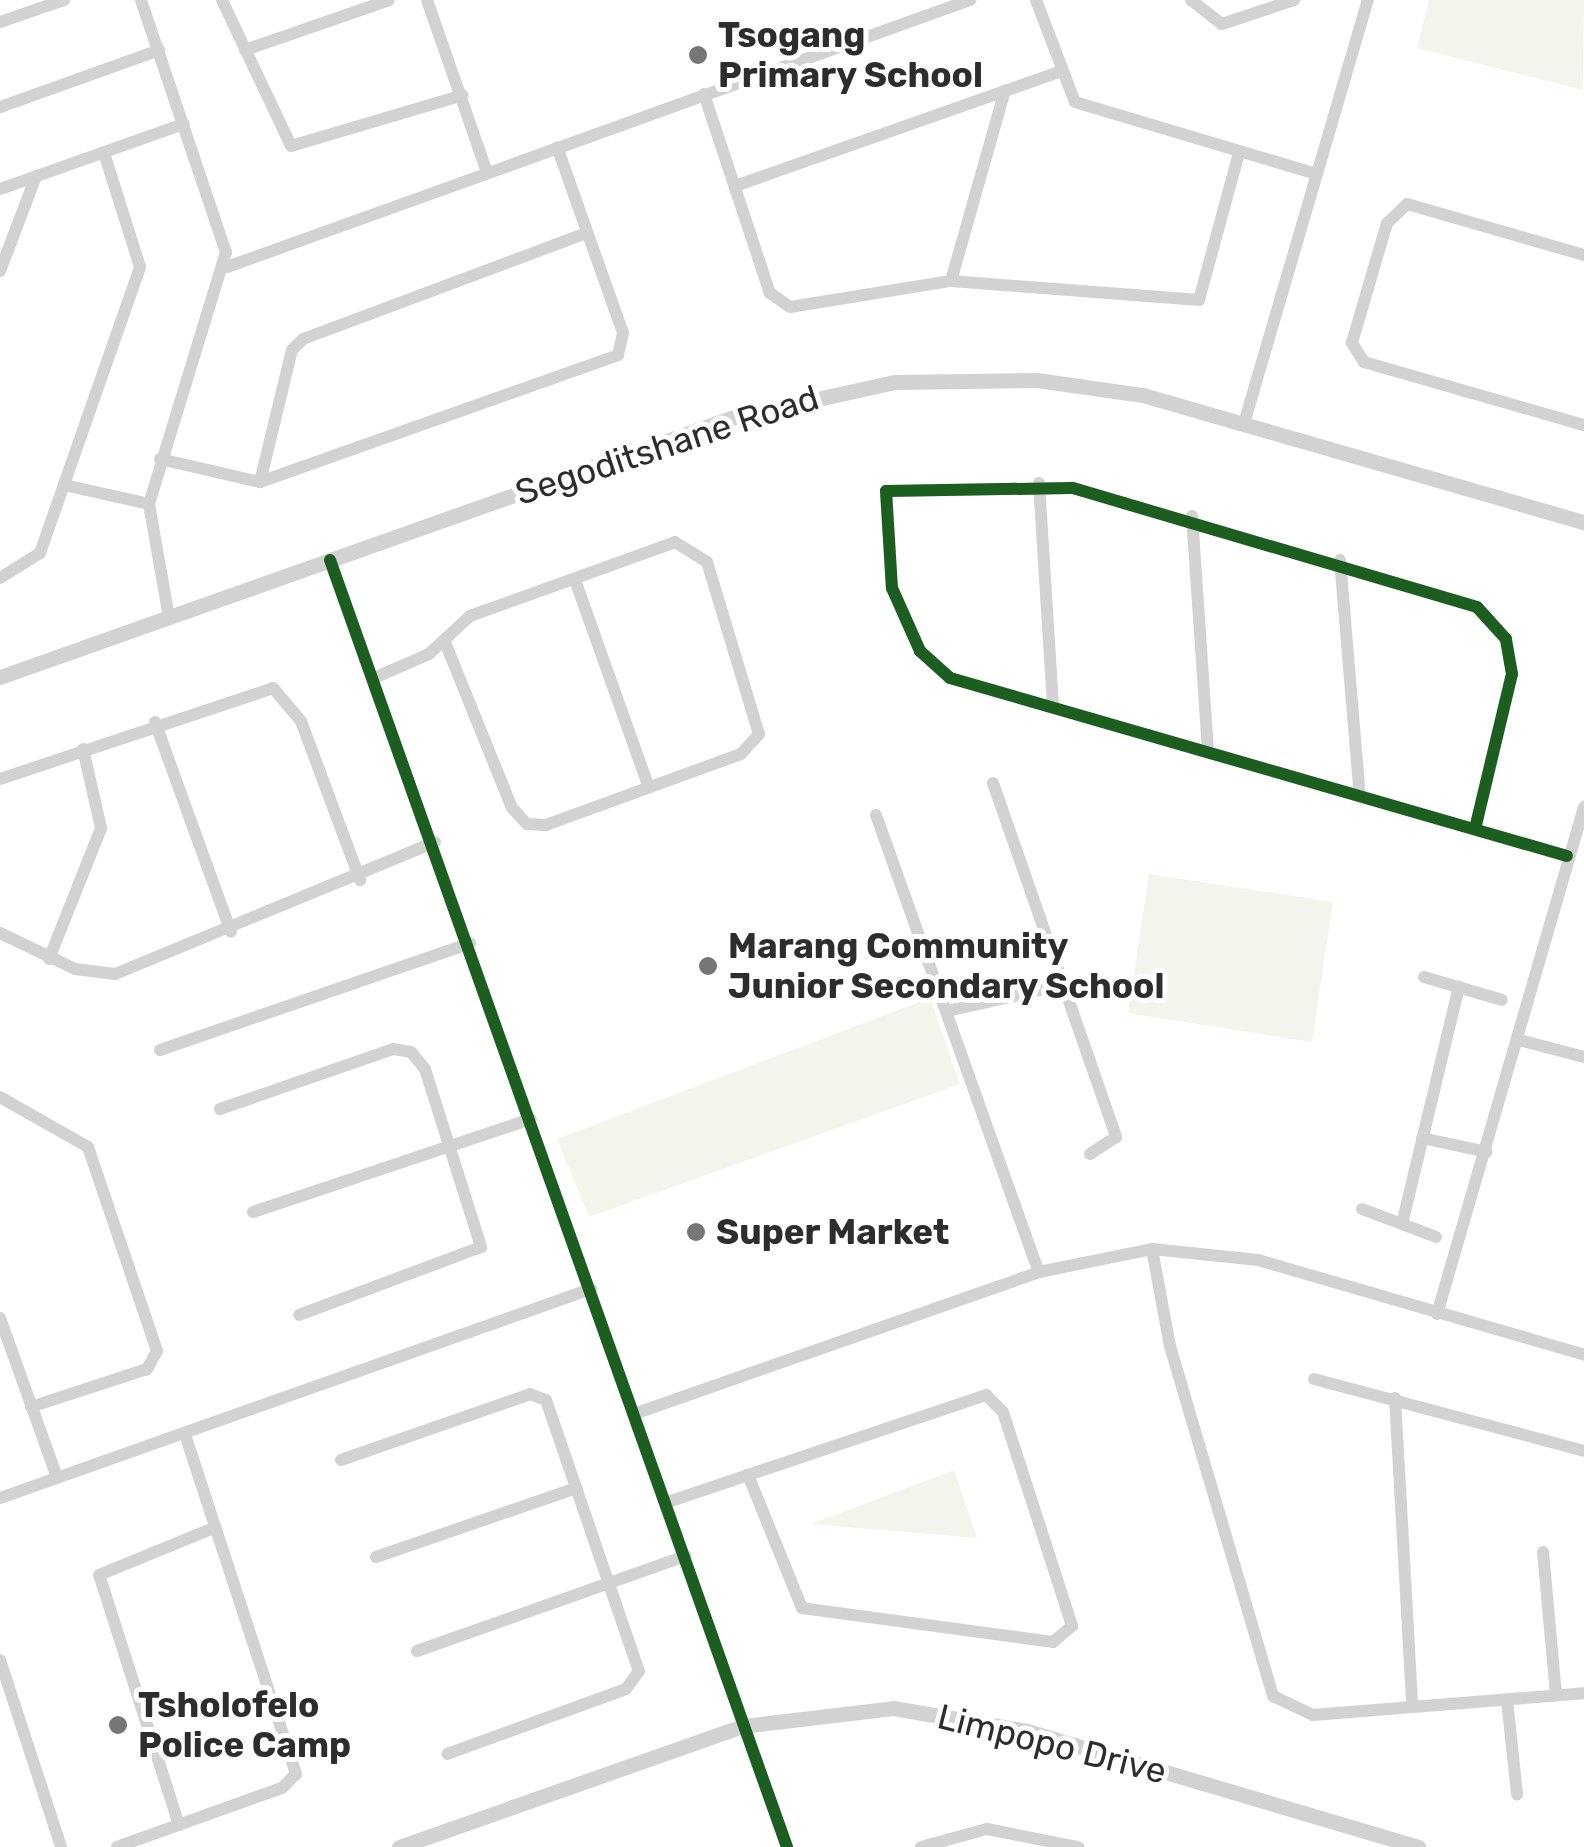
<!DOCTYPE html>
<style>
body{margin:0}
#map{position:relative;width:1584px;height:1847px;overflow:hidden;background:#fff;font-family:Rubik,sans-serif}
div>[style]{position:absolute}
.green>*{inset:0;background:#f2f5eb}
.minor>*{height:12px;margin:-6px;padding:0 6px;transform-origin:6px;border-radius:6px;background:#d2d2d2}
.tertiary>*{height:15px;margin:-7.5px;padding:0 7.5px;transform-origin:7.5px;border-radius:7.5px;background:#d2d2d2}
.cycleway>*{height:12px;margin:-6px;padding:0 6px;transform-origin:6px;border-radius:6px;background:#1b5e20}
.dots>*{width:28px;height:28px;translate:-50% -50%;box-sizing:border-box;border:5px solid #fff;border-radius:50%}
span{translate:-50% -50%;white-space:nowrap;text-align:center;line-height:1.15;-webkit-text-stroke:10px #fff;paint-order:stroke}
.poi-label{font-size:35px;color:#2d2d2d;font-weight:700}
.left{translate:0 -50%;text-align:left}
.street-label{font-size:35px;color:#2d2d2d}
</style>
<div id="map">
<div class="green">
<div style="clip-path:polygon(1429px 0,1584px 0,1583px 90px,1417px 48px)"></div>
<div style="clip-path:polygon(1149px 874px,1333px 902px,1312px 1042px,1128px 1013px)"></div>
<div style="clip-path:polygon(930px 998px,960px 1084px,589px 1217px,557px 1139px)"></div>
<div style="clip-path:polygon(954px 1470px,977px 1538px,811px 1524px)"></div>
</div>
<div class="minor">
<div style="left:141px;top:0;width:266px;rotate:71.4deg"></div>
<div style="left:226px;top:252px;width:264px;rotate:107deg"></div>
<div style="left:149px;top:504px;width:115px;rotate:80deg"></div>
<div style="left:222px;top:0;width:161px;rotate:64.7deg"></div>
<div style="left:291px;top:146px;width:179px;rotate:-16.5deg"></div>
<div style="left:427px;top:0;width:182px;rotate:70.8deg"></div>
<div style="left:1036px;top:0;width:109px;rotate:69.1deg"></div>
<div style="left:1075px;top:102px;width:252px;rotate:16.6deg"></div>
<div style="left:1191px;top:0;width:39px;rotate:38deg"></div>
<div style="left:1222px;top:24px;width:76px;rotate:-18.4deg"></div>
<div style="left:0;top:22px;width:68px;rotate:-19deg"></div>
<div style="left:245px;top:50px;width:152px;rotate:-19.1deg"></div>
<div style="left:704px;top:94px;width:210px;rotate:71.7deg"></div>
<div style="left:770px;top:293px;width:24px;rotate:35deg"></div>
<div style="left:790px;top:307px;width:163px;rotate:-9.2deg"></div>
<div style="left:951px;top:281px;width:249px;rotate:4.4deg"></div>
<div style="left:1199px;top:300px;width:152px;rotate:-74.8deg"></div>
<div style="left:0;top:107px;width:169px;rotate:-19.7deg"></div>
<div style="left:735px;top:186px;width:346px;rotate:-19.4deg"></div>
<div style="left:0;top:189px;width:195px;rotate:-19.5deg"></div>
<div style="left:1584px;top:255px;width:184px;rotate:-163.9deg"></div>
<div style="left:1407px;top:204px;width:28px;rotate:136deg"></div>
<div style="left:1387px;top:223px;width:125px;rotate:106.3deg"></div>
<div style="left:1352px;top:343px;width:22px;rotate:58deg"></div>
<div style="left:1364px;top:362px;width:229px;rotate:16deg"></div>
<div style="left:227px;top:267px;width:790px;rotate:-19.77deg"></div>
<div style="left:0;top:271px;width:102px;rotate:-69.2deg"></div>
<div style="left:951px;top:281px;width:198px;rotate:-74.2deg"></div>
<div style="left:1245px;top:420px;width:438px;rotate:-73.7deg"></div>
<div style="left:160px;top:459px;width:103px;rotate:13deg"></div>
<div style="left:260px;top:482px;width:380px;rotate:-19.5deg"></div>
<div style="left:618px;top:355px;width:23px;rotate:-77deg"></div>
<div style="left:623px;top:333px;width:197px;rotate:-109.5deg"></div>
<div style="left:260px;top:482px;width:136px;rotate:-76.4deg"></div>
<div style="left:292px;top:350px;width:16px;rotate:-45deg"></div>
<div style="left:303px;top:339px;width:303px;rotate:-20.5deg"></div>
<div style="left:1039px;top:483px;width:222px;rotate:86.4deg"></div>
<div style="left:64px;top:485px;width:87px;rotate:12.6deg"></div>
<div style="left:1192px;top:516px;width:237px;rotate:86.1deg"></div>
<div style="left:330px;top:560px;width:1366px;rotate:70.45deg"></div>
<div style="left:1340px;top:560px;width:237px;rotate:85.2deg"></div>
<div style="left:0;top:578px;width:47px;rotate:-32deg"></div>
<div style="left:40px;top:553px;width:303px;rotate:-70.7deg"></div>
<div style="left:140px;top:267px;width:120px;rotate:-107.5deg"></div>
<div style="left:575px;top:580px;width:218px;rotate:70.4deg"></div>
<div style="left:374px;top:678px;width:60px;rotate:-23.6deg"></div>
<div style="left:429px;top:654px;width:56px;rotate:-42.8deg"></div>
<div style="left:470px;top:616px;width:218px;rotate:-19.8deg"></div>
<div style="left:675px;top:542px;width:38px;rotate:32deg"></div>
<div style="left:707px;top:562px;width:180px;rotate:73.2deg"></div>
<div style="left:759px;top:734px;width:27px;rotate:132deg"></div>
<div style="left:741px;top:754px;width:208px;rotate:160deg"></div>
<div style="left:546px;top:825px;width:19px;rotate:-177deg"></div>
<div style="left:527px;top:824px;width:22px;rotate:-133deg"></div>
<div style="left:512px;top:808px;width:179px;rotate:-112deg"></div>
<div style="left:155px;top:722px;width:223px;rotate:70.1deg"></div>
<div style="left:0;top:779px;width:288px;rotate:-18.4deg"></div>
<div style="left:273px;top:688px;width:43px;rotate:49.7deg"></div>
<div style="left:301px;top:721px;width:170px;rotate:69.6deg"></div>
<div style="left:993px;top:783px;width:375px;rotate:70.8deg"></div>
<div style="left:1116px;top:1137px;width:31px;rotate:147deg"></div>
<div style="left:876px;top:815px;width:485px;rotate:70.4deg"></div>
<div style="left:1475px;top:829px;width:159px;rotate:-76.6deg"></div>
<div style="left:1512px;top:674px;width:36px;rotate:-100deg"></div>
<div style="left:1506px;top:639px;width:43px;rotate:-132.2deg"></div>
<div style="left:1477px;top:607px;width:422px;rotate:-163.6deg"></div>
<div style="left:1072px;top:488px;width:186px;rotate:179.1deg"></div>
<div style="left:886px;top:491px;width:97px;rotate:86.5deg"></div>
<div style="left:892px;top:588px;width:69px;rotate:66deg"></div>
<div style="left:920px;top:651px;width:40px;rotate:42deg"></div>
<div style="left:950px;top:678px;width:642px;rotate:16.09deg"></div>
<div style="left:0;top:933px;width:83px;rotate:25.6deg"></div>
<div style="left:75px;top:969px;width:40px;rotate:7.1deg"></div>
<div style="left:115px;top:974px;width:346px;rotate:-22.4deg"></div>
<div style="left:49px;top:959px;width:141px;rotate:-68.3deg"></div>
<div style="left:101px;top:828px;width:81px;rotate:-102.8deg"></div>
<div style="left:1424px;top:977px;width:81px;rotate:16.4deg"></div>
<div style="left:947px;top:1011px;width:118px;rotate:-12.7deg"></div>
<div style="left:1519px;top:1040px;width:67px;rotate:14.7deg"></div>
<div style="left:160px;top:1050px;width:328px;rotate:-19deg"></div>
<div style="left:0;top:1097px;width:101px;rotate:29.6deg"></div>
<div style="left:88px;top:1147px;width:215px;rotate:71.3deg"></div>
<div style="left:157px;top:1351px;width:21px;rotate:119deg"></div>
<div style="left:147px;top:1369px;width:122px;rotate:161.9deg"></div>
<div style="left:220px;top:1109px;width:183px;rotate:-19.1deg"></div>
<div style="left:393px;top:1049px;width:18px;rotate:9deg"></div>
<div style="left:411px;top:1052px;width:22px;rotate:51deg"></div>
<div style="left:425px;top:1069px;width:187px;rotate:72.5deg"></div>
<div style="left:481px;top:1247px;width:194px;rotate:159.5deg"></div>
<div style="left:1422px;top:1138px;width:66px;rotate:12.2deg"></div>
<div style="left:1362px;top:1209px;width:79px;rotate:20.7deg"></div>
<div style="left:253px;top:1212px;width:293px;rotate:-18.5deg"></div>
<div style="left:1402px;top:1224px;width:244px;rotate:-76.5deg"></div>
<div style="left:1152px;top:1249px;width:99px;rotate:79.5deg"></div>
<div style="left:1170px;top:1346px;width:365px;rotate:73.6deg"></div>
<div style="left:1273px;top:1696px;width:44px;rotate:25.4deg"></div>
<div style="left:1313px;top:1715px;width:272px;rotate:-4.6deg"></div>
<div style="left:1437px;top:1314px;width:528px;rotate:-73.83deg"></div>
<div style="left:0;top:1318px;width:169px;rotate:70.3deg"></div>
<div style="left:1314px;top:1379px;width:279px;rotate:14.9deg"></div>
<div style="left:1395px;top:1398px;width:306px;rotate:86.8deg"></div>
<div style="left:634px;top:1414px;width:429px;rotate:-19.3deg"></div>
<div style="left:1039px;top:1272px;width:115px;rotate:-11.5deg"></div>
<div style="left:1152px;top:1249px;width:107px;rotate:5.9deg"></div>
<div style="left:1258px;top:1260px;width:340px;rotate:16.2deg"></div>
<div style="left:341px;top:1460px;width:200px;rotate:-19.2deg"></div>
<div style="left:530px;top:1394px;width:17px;rotate:21deg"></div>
<div style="left:546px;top:1400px;width:287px;rotate:71.1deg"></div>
<div style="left:639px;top:1671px;width:22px;rotate:126deg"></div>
<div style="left:626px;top:1689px;width:190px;rotate:160deg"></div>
<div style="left:0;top:1498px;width:627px;rotate:-19.48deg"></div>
<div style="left:668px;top:1502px;width:336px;rotate:-18.6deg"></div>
<div style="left:986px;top:1395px;width:24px;rotate:45deg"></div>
<div style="left:1003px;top:1412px;width:225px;rotate:72.1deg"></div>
<div style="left:1072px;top:1626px;width:25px;rotate:140deg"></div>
<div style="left:1053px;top:1642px;width:253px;rotate:-172.3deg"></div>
<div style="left:802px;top:1608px;width:144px;rotate:-112.1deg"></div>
<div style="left:1543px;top:1552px;width:144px;rotate:84.8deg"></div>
<div style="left:376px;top:1557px;width:212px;rotate:-19deg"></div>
<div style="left:417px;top:1651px;width:285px;rotate:-19.5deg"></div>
<div style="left:0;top:1660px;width:197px;rotate:71.9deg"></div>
<div style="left:1507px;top:1700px;width:95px;rotate:83.9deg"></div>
<div style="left:179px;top:1825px;width:262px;rotate:-107.7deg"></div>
<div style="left:99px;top:1575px;width:126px;rotate:-22.3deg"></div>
<div style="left:117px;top:1847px;width:175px;rotate:-19.7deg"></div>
<div style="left:282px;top:1788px;width:20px;rotate:-45deg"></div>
<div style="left:296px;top:1774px;width:358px;rotate:-108.1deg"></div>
<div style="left:921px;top:1847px;width:68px;rotate:-15.3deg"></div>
<div style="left:987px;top:1829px;width:93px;rotate:11.2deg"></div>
</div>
<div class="tertiary">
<div style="left:0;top:677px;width:776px;rotate:-19.51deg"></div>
<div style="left:731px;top:418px;width:168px;rotate:-12.4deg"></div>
<div style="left:895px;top:382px;width:142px;rotate:-0.8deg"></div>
<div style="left:1037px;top:380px;width:107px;rotate:8.1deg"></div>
<div style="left:1143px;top:395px;width:459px;rotate:16.1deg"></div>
<div style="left:399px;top:1847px;width:365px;rotate:-19.4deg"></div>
<div style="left:743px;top:1726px;width:151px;rotate:-6.8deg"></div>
<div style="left:893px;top:1708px;width:136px;rotate:9.7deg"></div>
<div style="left:1027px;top:1731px;width:408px;rotate:16.5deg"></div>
</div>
<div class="cycleway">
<div style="left:330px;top:560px;width:1366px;rotate:70.45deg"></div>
<div style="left:1475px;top:829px;width:159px;rotate:-76.6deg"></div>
<div style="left:1512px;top:674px;width:36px;rotate:-100deg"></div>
<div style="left:1506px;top:639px;width:43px;rotate:-132.2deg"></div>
<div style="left:1477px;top:607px;width:422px;rotate:-163.6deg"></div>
<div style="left:1072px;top:488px;width:186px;rotate:179.1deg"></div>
<div style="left:886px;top:491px;width:97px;rotate:86.5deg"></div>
<div style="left:892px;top:588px;width:69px;rotate:66deg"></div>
<div style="left:920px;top:651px;width:40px;rotate:42deg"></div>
<div style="left:950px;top:678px;width:642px;rotate:16.09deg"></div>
</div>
<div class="dots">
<div style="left:698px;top:55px;background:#767676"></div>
<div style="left:708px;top:966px;background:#767676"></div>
<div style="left:696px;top:1232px;background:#767676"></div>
<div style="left:118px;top:1725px;background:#767676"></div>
</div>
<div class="poi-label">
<span class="left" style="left:718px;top:55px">Tsogang<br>Primary School</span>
<span class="left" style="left:728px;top:966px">Marang Community<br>Junior Secondary School</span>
<span class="left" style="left:716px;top:1232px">Super Market</span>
<span class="left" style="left:138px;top:1725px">Tsholofelo<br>Police Camp</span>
</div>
<div class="street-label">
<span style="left:667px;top:445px;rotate:-18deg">Segoditshane Road</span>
<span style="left:1052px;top:1744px;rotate:14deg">Limpopo Drive</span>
</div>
</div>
